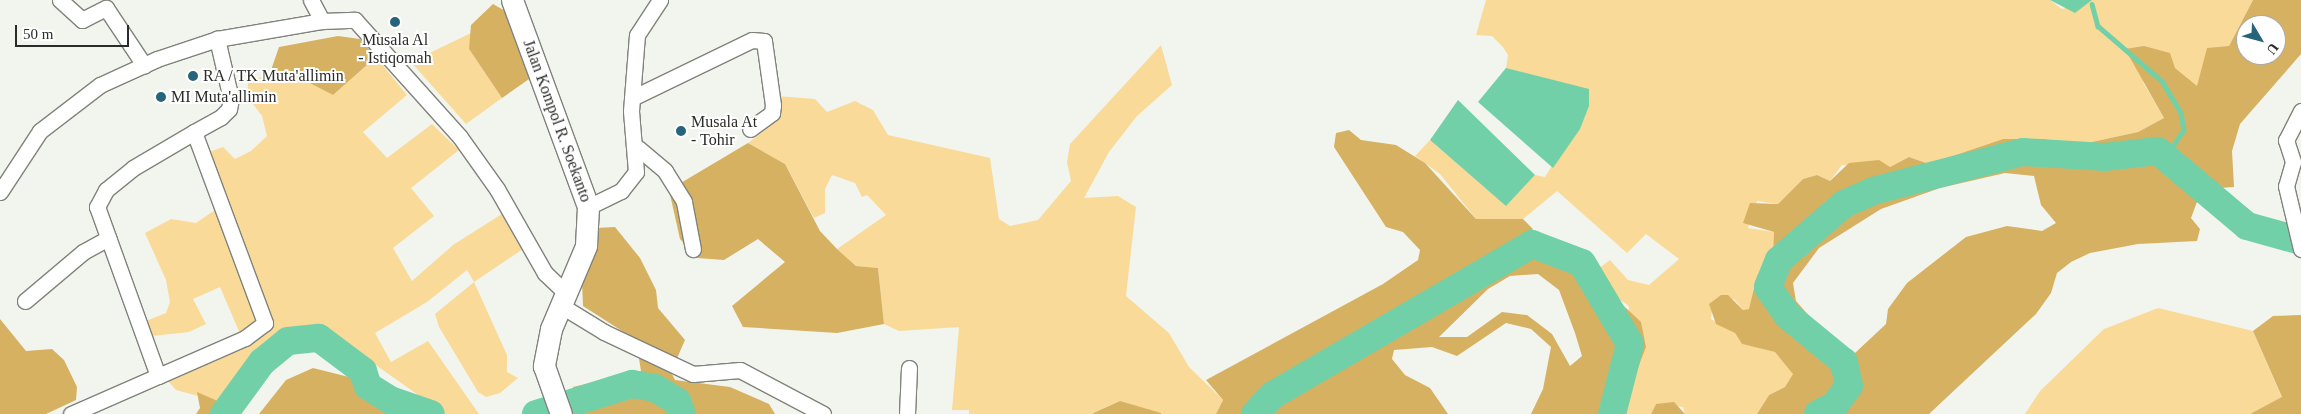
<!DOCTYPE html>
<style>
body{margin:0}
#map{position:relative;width:2301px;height:414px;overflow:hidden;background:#f2f5ee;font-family:"Times New Roman",serif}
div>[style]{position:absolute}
.green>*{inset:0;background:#fada98}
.forest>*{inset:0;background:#d6b161}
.water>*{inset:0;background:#72d0a8}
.stream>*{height:4.5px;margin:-2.25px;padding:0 2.25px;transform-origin:2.25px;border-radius:2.25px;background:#72d0a8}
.river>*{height:28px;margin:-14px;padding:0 14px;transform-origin:14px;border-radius:14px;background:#72d0a8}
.roads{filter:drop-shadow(1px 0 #80837c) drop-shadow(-1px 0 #80837c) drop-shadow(0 1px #80837c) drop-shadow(0 -1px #80837c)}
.street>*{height:15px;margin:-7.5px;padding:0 7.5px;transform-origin:7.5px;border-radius:7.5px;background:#fff}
.secondary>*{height:21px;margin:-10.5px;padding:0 10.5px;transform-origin:10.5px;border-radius:10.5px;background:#fff}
.dots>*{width:14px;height:14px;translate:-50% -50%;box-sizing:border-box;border:2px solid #fff;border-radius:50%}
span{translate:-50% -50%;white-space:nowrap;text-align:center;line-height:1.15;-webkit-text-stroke:4px #fff;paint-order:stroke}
.poi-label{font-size:16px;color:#2b2c29}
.left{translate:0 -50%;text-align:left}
.street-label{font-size:16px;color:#2b2c29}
.north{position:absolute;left:2236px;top:15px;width:50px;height:50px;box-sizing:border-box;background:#fff;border:1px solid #aaaba9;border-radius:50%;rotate:127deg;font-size:14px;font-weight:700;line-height:20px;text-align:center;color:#2b2c29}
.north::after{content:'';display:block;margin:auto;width:18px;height:22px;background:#25647a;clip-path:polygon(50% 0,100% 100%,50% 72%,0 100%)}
.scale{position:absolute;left:15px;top:25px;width:114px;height:22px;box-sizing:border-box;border:2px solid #2b2c29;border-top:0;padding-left:6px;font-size:15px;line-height:18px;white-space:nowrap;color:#2b2c29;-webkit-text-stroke:4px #fff;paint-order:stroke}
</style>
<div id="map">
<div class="green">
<div style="clip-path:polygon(1486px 0,2050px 0,2062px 9px,2092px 0,2253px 0,2229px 46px,2197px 87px,2175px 68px,2143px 82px,2164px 118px,2138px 132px,2064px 148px,2045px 139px,2003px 139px,1929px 164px,1909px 157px,1890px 167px,1842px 165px,1830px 181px,1817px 175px,1803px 179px,1778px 204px,1757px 201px,1748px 228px,1774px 232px,1773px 252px,1757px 276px,1750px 309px,1743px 310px,1734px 299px,1712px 309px,1711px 319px,1735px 333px,1742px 344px,1775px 352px,1786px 361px,1793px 374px,1785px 387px,1769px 395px,1757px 414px,1685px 414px,1683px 407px,1656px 404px,1651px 414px,1620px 414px,1629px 306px,1611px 294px,1598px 269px,1610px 260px,1628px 280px,1649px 285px,1679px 259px,1646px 234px,1627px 253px,1557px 191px,1523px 219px,1476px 219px,1440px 174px,1415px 156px,1430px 140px,1506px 205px,1535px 175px,1545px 177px,1589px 106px,1566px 84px,1506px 68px,1508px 55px,1503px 47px,1492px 36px,1476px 35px)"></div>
<div style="clip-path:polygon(471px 33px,469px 49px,502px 98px,466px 124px,411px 62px)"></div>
<div style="clip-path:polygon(1161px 45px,1172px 85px,1137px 116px,1109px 152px,1084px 198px,1118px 196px,1136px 207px,1126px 296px,1169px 333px,1189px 367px,1223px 400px,1216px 414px,1161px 414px,1120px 401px,1090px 414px,969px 414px,969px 410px,952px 410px,959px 327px,899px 331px,884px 324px,878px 268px,856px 266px,837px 249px,886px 215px,867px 195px,862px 197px,855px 183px,832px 175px,825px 189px,825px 213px,814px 218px,785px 164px,748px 143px,770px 126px,778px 113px,777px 96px,815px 99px,827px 112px,855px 101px,873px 110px,888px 135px,990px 158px,999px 219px,1010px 226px,1038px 220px,1071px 181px,1067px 162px,1070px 144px)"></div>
<div style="clip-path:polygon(376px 57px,407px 95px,363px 132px,387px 158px,432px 124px,459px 150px,411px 188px,434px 216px,393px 248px,412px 281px,453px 245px,505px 212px,523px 249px,474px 282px,507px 355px,507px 372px,518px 378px,500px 393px,486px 397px,478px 392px,439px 327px,435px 314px,474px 282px,467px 270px,427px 302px,375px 333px,391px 362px,428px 341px,479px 414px,445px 414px,363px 356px,311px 329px,259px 348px,220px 402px,176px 390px,167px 380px,233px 351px,241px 336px,220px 287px,193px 299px,206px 324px,189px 332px,152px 336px,146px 321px,166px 313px,170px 302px,166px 280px,145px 233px,171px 219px,196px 223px,228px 201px,212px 174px,209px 152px,223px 147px,235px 159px,251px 151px,267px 136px,262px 116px,247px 96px,248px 83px,270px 73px,292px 74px,333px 95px)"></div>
<div style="clip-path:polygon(2158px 308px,2253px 331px,2282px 398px,2250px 414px,2025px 414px,2040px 391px,2104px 329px)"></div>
</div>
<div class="forest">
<div style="clip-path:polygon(evenodd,2253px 0,2301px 0,2301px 54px,2240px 124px,2232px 151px,2234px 187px,2219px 188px,2207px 175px,2191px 218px,2200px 229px,2197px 241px,2138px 244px,2090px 253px,2071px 262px,2057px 273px,2051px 293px,2036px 314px,1929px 414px,1757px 414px,1769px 395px,1785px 387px,1793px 374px,1775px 352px,1742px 344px,1735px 333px,1716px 324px,1709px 304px,1721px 295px,1728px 295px,1743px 310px,1749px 309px,1757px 276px,1773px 252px,1774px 232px,1743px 223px,1750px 203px,1778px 204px,1803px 179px,1817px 175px,1830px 181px,1849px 163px,1879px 160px,1890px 167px,1909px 157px,1929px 164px,2003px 139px,2045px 139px,2064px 148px,2138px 132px,2164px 118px,2125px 49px,2144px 46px,2170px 53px,2175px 68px,2197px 86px,2207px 48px,2229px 46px,2253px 0,2246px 25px,2276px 25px,2276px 55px,2246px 55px,2246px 25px,2253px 0,2005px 173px,2034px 176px,2041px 205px,2056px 223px,2042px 231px,2007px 226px,1966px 237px,1907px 283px,1888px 309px,1886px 324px,1855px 353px,1832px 342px,1796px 301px,1793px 283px,1819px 248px,1881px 209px,1940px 188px,2005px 173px)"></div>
<div style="clip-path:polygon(493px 4px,507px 12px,532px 77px,502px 98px,469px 49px,471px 25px)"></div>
<div style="clip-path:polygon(338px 36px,360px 39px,376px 57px,333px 95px,292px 74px,270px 73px,279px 47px)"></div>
<div style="clip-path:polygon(evenodd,1349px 130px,1361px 140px,1396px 145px,1425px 163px,1476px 219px,1523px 219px,1533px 229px,1529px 235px,1583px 256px,1598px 269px,1611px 294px,1641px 322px,1646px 347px,1620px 414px,1531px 414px,1543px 389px,1551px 347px,1531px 329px,1506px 323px,1457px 356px,1432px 347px,1394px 350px,1392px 359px,1405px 375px,1430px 388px,1448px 414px,1216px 414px,1223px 400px,1206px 380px,1383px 284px,1418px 260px,1420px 250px,1403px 232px,1386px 227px,1334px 147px,1336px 133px,1349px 130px,1538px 274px,1559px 290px,1575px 333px,1582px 356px,1570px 366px,1552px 334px,1527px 315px,1502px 312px,1467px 337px,1439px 337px,1488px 289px,1510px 276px,1538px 274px)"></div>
<div style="clip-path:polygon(748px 143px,785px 164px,820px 231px,837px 249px,856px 266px,878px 268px,884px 324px,837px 333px,743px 327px,732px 306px,785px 262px,758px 239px,724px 260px,697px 258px,680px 239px,669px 190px)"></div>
<div style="clip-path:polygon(615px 227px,640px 258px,656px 290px,658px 308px,685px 340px,671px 372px,675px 380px,730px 387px,769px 404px,775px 414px,582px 414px,573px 387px,641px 371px,636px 340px,583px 306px,582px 282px,595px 228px)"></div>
<div style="clip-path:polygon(2301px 315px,2301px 414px,2250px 414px,2282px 397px,2253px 331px,2273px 316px)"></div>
<div style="clip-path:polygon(0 319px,26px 351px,52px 349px,64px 360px,77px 387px,76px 400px,46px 414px,0 414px)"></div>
<div style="clip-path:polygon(313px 368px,349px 377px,397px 414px,259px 414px,286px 380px)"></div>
<div style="clip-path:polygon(197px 392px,220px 402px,216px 414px,196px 414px,200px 408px)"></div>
<div style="clip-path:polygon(1120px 401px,1161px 413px,1161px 414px,1091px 414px)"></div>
<div style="clip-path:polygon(1674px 402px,1685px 414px,1651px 414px,1656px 404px)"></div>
</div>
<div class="water">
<div style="clip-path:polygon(2050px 0,2092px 0,2075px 13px)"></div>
<div style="clip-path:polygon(1506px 68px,1589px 89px,1589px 106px,1580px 129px,1553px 168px,1478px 102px)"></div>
<div style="clip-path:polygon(1458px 100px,1535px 175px,1506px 206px,1430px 140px)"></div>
</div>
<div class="stream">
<div style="left:2092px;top:4px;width:23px;rotate:75deg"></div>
<div style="left:2098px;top:26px;width:84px;rotate:40.7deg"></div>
<div style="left:2162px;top:81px;width:37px;rotate:59deg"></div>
<div style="left:2181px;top:113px;width:17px;rotate:80deg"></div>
<div style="left:2184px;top:130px;width:32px;rotate:124deg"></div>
</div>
<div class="river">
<div style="left:224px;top:414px;width:64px;rotate:-53.8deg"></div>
<div style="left:262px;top:362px;width:33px;rotate:-39deg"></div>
<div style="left:288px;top:341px;width:31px;rotate:-6deg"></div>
<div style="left:319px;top:338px;width:55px;rotate:36.9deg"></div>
<div style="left:363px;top:371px;width:16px;rotate:72deg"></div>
<div style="left:368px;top:386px;width:26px;rotate:32deg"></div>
<div style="left:390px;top:400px;width:43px;rotate:18.9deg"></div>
<div style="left:536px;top:414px;width:101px;rotate:-17.4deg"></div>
<div style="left:632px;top:384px;width:23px;rotate:10deg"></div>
<div style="left:655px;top:388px;width:26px;rotate:31deg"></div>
<div style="left:677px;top:401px;width:14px;rotate:69deg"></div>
<div style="left:1255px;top:414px;width:26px;rotate:-47deg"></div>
<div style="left:1273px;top:395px;width:300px;rotate:-30.2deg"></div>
<div style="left:1532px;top:244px;width:53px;rotate:20.8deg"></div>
<div style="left:1582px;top:263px;width:94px;rotate:59.3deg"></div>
<div style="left:1630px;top:344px;width:72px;rotate:104.4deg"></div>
<div style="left:1818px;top:414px;width:19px;rotate:-28deg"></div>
<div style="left:1835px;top:405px;width:24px;rotate:-54deg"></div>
<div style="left:1849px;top:386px;width:25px;rotate:-102deg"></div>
<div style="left:1844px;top:362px;width:72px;rotate:-140.6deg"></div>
<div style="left:1788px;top:316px;width:35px;rotate:-125deg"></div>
<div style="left:1768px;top:287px;width:29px;rotate:-68deg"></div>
<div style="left:1779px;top:260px;width:86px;rotate:-40.7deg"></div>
<div style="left:1844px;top:204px;width:32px;rotate:-24deg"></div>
<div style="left:1873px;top:191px;width:155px;rotate:-14.6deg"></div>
<div style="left:2023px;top:152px;width:82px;rotate:3.5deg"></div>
<div style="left:2105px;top:157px;width:53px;rotate:-6.5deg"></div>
<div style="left:2158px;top:151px;width:116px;rotate:40.1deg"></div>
<div style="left:2247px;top:226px;width:56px;rotate:15.5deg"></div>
</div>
<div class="roads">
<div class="street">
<div style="left:60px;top:0;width:30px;rotate:42deg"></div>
<div style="left:82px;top:20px;width:27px;rotate:-27deg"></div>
<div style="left:106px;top:8px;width:69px;rotate:56.3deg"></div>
<div style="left:311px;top:0;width:24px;rotate:62deg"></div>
<div style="left:632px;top:98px;width:133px;rotate:-25.8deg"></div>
<div style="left:752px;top:40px;width:12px;rotate:5deg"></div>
<div style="left:764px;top:41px;width:65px;rotate:82deg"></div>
<div style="left:773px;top:105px;width:8px;rotate:97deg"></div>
<div style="left:772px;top:113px;width:27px;rotate:144deg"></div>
<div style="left:2301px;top:111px;width:33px;rotate:117deg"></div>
<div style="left:2286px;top:140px;width:23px;rotate:72deg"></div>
<div style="left:2293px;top:162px;width:25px;rotate:106deg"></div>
<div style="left:2286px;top:186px;width:65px;rotate:76.6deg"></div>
<div style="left:194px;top:132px;width:204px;rotate:69.6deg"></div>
<div style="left:265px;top:323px;width:25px;rotate:143deg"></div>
<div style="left:245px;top:338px;width:95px;rotate:156.4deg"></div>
<div style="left:158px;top:376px;width:180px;rotate:-109.8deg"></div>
<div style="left:97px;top:207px;width:19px;rotate:-62deg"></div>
<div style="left:106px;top:190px;width:35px;rotate:-39deg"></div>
<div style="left:133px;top:168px;width:71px;rotate:-30.5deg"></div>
<div style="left:194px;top:132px;width:31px;rotate:-29deg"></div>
<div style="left:221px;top:117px;width:11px;rotate:-45deg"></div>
<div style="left:229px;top:109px;width:10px;rotate:-79deg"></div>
<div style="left:231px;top:99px;width:62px;rotate:-103.1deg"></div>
<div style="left:638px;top:148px;width:35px;rotate:40deg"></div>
<div style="left:665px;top:171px;width:36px;rotate:58deg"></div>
<div style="left:684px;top:202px;width:48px;rotate:79.2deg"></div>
<div style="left:0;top:192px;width:73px;rotate:-56.7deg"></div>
<div style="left:40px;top:131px;width:76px;rotate:-37.5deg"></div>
<div style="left:100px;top:85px;width:63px;rotate:-24.5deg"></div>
<div style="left:157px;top:59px;width:63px;rotate:-18.4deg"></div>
<div style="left:217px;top:39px;width:107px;rotate:-9.7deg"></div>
<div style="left:322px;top:21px;width:33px;rotate:-2deg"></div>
<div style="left:355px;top:20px;width:157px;rotate:48.1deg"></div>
<div style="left:460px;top:137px;width:64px;rotate:54.6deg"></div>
<div style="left:497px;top:189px;width:97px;rotate:60.3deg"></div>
<div style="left:545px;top:273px;width:28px;rotate:44deg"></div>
<div style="left:588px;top:207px;width:37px;rotate:-26deg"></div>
<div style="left:621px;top:191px;width:24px;rotate:-52deg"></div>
<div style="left:636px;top:172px;width:61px;rotate:-94.7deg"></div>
<div style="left:631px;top:111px;width:76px;rotate:-85.5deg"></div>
<div style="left:637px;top:35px;width:42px;rotate:-56.7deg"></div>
<div style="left:25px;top:301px;width:76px;rotate:-40.2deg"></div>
<div style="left:83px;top:252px;width:29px;rotate:-29deg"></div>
<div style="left:560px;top:305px;width:52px;rotate:31.5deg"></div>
<div style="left:604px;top:332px;width:98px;rotate:25.3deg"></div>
<div style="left:693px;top:374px;width:47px;rotate:-4.9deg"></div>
<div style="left:740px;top:370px;width:94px;rotate:27.9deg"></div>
<div style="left:71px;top:414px;width:95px;rotate:-23.6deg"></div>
<div style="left:907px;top:414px;width:46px;rotate:-87.5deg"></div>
</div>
<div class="secondary">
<div style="left:512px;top:0;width:221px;rotate:69.8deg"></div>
<div style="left:588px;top:207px;width:39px;rotate:93deg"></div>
<div style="left:586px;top:246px;width:90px;rotate:112.9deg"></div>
<div style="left:551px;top:329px;width:38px;rotate:101deg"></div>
<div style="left:544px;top:366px;width:51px;rotate:70.5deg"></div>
</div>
</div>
<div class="dots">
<div style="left:395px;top:22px;background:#25647a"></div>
<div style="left:193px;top:76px;background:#25647a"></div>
<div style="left:161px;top:97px;background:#25647a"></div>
<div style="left:681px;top:131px;background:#25647a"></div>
</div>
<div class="poi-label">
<span style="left:395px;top:49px">Musala Al<br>- Istiqomah</span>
<span class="left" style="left:203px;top:76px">RA / TK Muta'allimin</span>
<span class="left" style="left:171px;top:97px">MI Muta'allimin</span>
<span class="left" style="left:691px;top:131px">Musala At<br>- Tohir</span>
</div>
<div class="street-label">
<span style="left:557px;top:121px;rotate:70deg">Jalan Kompol R. Soekanto</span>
</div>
<div class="north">U</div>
<div class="scale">50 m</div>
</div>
